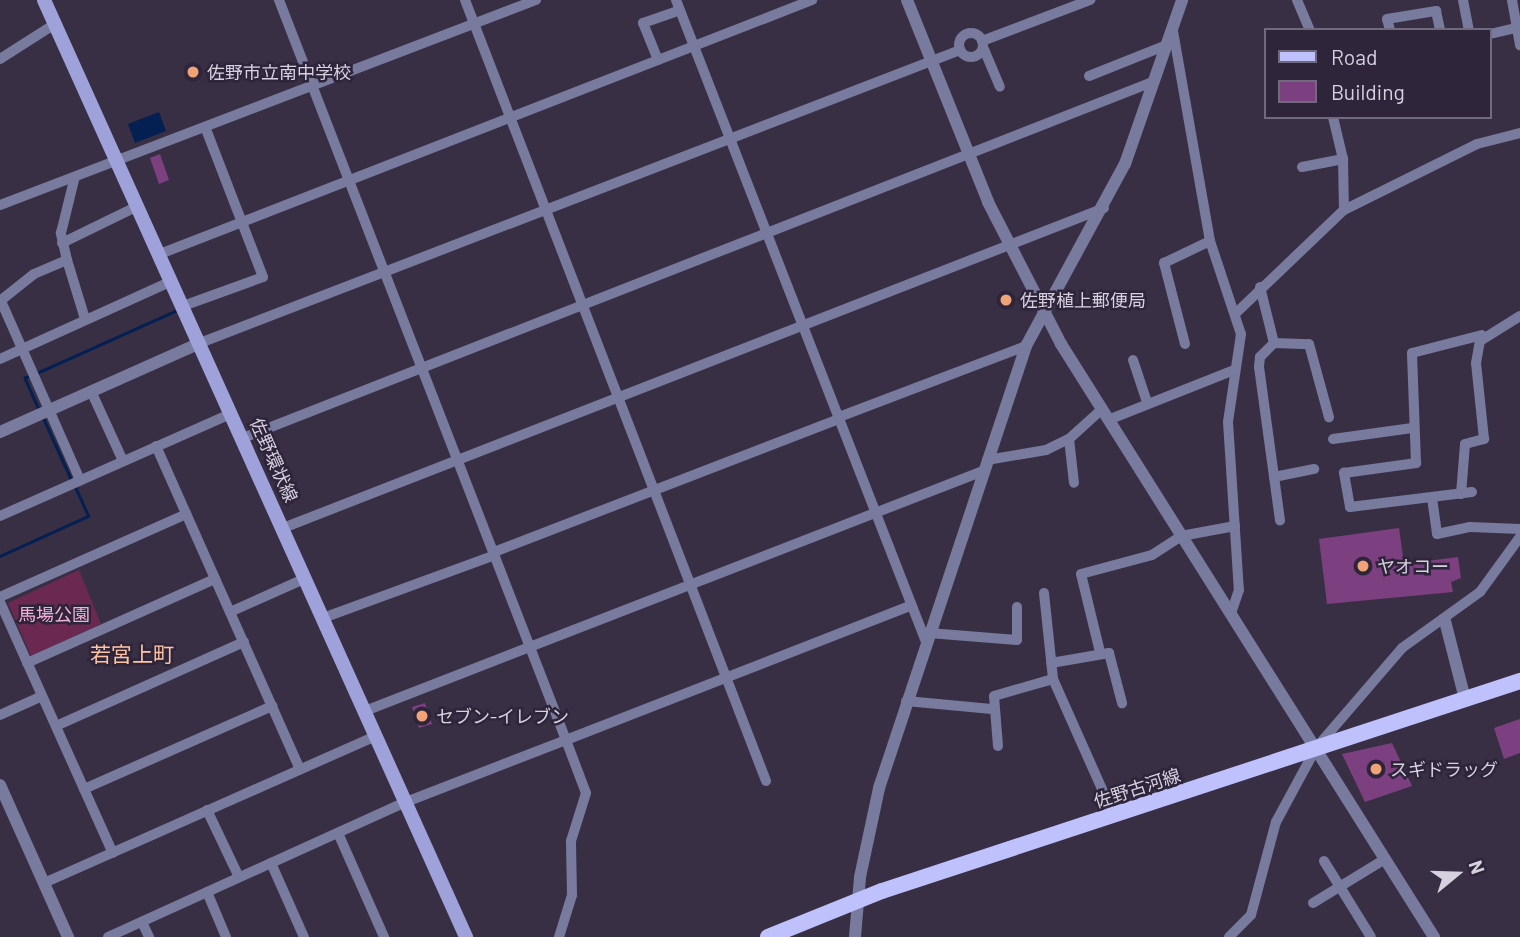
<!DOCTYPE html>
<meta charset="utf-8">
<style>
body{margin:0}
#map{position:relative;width:1520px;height:937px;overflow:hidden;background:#382f45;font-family:Barlow,"Noto Sans JP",sans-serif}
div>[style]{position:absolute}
.green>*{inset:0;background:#6b2951}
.water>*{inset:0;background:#041f51}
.stream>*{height:2.5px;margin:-1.25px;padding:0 1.25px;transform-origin:1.25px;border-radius:1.25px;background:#041f51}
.building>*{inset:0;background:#7c4080}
.minor>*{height:10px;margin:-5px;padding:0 5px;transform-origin:5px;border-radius:5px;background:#787a9e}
.minor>.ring{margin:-5px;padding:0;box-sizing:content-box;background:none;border:10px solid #787a9e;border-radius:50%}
.tertiary>*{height:12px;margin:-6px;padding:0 6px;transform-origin:6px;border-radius:6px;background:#787a9e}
.secondary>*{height:14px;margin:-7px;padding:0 7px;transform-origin:7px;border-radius:7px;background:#9ea1da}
.primary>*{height:16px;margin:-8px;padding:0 8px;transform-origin:8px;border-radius:8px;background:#bec1fc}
.dots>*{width:19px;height:19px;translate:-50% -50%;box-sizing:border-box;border:4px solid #2e253b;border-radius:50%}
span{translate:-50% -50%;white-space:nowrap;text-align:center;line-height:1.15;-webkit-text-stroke:5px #2e253b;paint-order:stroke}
.poi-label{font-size:18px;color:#d6d0df}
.left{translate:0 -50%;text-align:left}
.street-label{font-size:18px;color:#d6d0df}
.park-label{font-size:18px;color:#f4b1d5}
.quarter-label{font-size:21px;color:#fec3a3}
.legend{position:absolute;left:1264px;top:28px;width:228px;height:91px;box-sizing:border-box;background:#2e253b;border:2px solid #71697d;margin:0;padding:9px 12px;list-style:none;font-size:21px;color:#d6d0df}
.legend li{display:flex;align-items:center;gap:14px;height:35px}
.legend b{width:35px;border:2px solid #71697d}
.north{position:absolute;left:1422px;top:839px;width:70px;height:70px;-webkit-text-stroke:5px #2e253b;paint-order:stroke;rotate:71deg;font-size:19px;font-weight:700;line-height:28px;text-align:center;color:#d6d0df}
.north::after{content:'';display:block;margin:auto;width:24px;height:32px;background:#d6d0df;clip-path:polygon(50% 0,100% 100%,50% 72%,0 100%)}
</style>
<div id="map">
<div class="green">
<div style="clip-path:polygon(79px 570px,101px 624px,31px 656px,8px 603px)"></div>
</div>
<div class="water">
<div style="clip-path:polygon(159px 112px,166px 131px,135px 143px,128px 124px)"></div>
</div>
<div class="stream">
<div style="left:37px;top:373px;width:151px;rotate:-24.2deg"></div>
<div style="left:31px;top:376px;width:6px;rotate:162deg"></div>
<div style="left:25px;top:378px;width:36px;rotate:66deg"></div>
<div style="left:43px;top:417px;width:70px;rotate:65.6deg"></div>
<div style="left:0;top:556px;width:97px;rotate:-24.4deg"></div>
<div style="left:88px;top:516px;width:32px;rotate:-114deg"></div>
</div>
<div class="building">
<div style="clip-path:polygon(160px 154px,169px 180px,159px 184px,150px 158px)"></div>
<div style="clip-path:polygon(1399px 528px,1404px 564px,1458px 557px,1461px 578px,1451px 582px,1453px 592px,1327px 604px,1319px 539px)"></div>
<div style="clip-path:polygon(425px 703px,432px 724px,419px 728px,412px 707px)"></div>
<div style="clip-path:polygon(1520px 719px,1520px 753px,1504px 759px,1494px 728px)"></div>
<div style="clip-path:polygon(1392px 743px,1412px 786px,1365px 802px,1342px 754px)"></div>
</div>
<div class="minor">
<div style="left:465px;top:0;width:837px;rotate:68.92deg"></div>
<div style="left:676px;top:0;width:689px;rotate:68.72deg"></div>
<div style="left:1297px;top:0;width:33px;rotate:67deg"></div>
<div style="left:1463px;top:0;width:31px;rotate:79deg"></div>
<div style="left:1512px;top:0;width:46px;rotate:79.9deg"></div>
<div style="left:1390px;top:30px;width:11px;rotate:-105deg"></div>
<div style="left:1387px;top:19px;width:50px;rotate:-9.3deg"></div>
<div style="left:1436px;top:11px;width:19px;rotate:78deg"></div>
<div style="left:1173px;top:31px;width:213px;rotate:80deg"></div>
<div style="left:1210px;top:241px;width:98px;rotate:71.6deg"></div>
<div style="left:1241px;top:334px;width:89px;rotate:98.4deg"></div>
<div style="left:1228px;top:422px;width:168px;rotate:86.3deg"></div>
<div style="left:1239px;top:590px;width:24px;rotate:109deg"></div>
<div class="ring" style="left:959px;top:33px;width:14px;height:14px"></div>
<div style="left:1490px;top:34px;width:28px;rotate:-13deg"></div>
<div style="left:982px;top:41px;width:116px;rotate:-20.8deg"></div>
<div style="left:983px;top:47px;width:43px;rotate:67deg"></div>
<div style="left:0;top:59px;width:65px;rotate:-32.5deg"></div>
<div style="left:658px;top:60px;width:40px;rotate:-112deg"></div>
<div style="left:643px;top:23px;width:39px;rotate:-19deg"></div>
<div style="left:1089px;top:76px;width:86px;rotate:-21.8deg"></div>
<div style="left:1333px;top:117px;width:43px;rotate:76.6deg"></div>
<div style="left:1343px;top:159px;width:51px;rotate:88.9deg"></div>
<div style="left:1302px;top:167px;width:42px;rotate:-11deg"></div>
<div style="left:0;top:205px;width:574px;rotate:-20.93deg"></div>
<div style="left:62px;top:243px;width:85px;rotate:-26deg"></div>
<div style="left:160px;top:254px;width:700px;rotate:-21.28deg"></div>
<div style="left:67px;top:260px;width:62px;rotate:73deg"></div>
<div style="left:1260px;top:287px;width:58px;rotate:76deg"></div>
<div style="left:1274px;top:343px;width:35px;rotate:2deg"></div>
<div style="left:1309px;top:344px;width:76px;rotate:74.7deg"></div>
<div style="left:0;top:301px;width:43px;rotate:-38.5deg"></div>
<div style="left:34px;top:274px;width:36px;rotate:-23deg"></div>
<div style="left:67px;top:260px;width:28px;rotate:-103deg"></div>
<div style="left:61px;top:233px;width:55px;rotate:-76.2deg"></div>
<div style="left:1px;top:301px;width:196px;rotate:66.2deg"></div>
<div style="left:183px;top:306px;width:85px;rotate:-19.9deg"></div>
<div style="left:263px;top:277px;width:159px;rotate:-111.1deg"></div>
<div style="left:1235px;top:314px;width:151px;rotate:-43.7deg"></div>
<div style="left:1344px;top:210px;width:148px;rotate:-26.4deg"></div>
<div style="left:1477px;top:144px;width:44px;rotate:-14.3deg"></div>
<div style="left:200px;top:343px;width:815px;rotate:-21.08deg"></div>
<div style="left:1274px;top:343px;width:20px;rotate:135deg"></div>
<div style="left:1260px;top:357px;width:10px;rotate:96deg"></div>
<div style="left:1259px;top:367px;width:155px;rotate:82.2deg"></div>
<div style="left:1185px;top:344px;width:84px;rotate:-104.5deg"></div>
<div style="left:1164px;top:263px;width:51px;rotate:-25.6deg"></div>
<div style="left:0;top:359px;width:189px;rotate:-24.4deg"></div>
<div style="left:1133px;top:360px;width:44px;rotate:71.6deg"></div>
<div style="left:91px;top:391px;width:77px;rotate:65.4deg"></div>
<div style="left:839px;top:417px;width:200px;rotate:-20.8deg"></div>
<div style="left:1108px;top:420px;width:136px;rotate:-21.6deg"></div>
<div style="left:243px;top:438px;width:979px;rotate:-21.38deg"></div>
<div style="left:1069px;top:439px;width:44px;rotate:83.5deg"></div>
<div style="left:1333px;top:439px;width:80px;rotate:-7.9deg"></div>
<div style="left:156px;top:446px;width:354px;rotate:66deg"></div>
<div style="left:987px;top:460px;width:60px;rotate:-9.6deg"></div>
<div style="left:1046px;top:450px;width:25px;rotate:-26deg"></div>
<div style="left:1069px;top:439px;width:43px;rotate:-42.2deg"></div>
<div style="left:1274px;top:477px;width:41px;rotate:-11.3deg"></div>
<div style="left:1472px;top:492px;width:123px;rotate:173deg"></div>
<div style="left:1350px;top:507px;width:35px;rotate:-100deg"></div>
<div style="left:1344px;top:473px;width:73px;rotate:-7.9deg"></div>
<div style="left:1416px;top:463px;width:110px;rotate:-92.1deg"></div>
<div style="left:1412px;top:353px;width:72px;rotate:-14.4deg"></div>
<div style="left:1461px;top:494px;width:50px;rotate:-85.4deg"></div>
<div style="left:1465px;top:444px;width:20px;rotate:-15deg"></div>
<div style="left:1484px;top:439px;width:76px;rotate:-96deg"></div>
<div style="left:1476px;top:363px;width:22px;rotate:-80deg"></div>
<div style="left:1480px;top:341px;width:47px;rotate:-32deg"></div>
<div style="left:1432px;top:498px;width:36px;rotate:82deg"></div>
<div style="left:1437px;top:534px;width:34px;rotate:-12deg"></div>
<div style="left:1470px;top:527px;width:50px;rotate:2.3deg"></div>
<div style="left:0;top:516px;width:254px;rotate:-23.9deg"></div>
<div style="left:283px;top:528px;width:881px;rotate:-21.29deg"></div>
<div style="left:494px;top:552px;width:370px;rotate:-21.1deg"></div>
<div style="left:1044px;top:593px;width:86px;rotate:84deg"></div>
<div style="left:1053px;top:679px;width:150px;rotate:66deg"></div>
<div style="left:0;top:597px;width:204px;rotate:-24deg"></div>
<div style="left:0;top:602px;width:275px;rotate:65.8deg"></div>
<div style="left:230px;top:612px;width:83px;rotate:-24.1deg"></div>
<div style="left:323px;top:618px;width:183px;rotate:-20.1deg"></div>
<div style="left:929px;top:633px;width:88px;rotate:4.5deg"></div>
<div style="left:1017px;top:640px;width:33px;rotate:-90deg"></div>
<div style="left:1100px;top:652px;width:80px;rotate:-103.7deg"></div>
<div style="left:1081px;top:574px;width:73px;rotate:-15deg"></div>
<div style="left:1152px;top:555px;width:35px;rotate:-33deg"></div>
<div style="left:1181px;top:536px;width:55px;rotate:-10.5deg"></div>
<div style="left:27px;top:663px;width:206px;rotate:-24.1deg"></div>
<div style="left:1051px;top:663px;width:59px;rotate:-9.8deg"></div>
<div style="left:1109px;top:653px;width:52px;rotate:75.4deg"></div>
<div style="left:906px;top:701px;width:86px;rotate:5.3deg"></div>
<div style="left:365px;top:711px;width:663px;rotate:-21.22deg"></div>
<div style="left:0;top:715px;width:46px;rotate:-24.3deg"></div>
<div style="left:56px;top:726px;width:206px;rotate:-24.1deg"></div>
<div style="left:998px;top:746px;width:50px;rotate:-94.6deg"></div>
<div style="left:994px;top:696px;width:61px;rotate:-16.1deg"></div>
<div style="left:84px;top:789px;width:206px;rotate:-23.8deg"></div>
<div style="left:207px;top:810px;width:74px;rotate:64.5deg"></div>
<div style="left:338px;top:833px;width:114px;rotate:66.1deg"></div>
<div style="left:1324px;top:861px;width:89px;rotate:58.3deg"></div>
<div style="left:271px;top:863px;width:81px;rotate:66deg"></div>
<div style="left:44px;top:883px;width:362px;rotate:-23.9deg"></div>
<div style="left:207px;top:892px;width:49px;rotate:67.1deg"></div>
<div style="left:1313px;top:903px;width:84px;rotate:-31.4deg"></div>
<div style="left:142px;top:922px;width:17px;rotate:65deg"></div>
<div style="left:108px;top:937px;width:327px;rotate:-24.4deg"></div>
<div style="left:406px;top:802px;width:172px;rotate:-21.2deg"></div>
<div style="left:566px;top:740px;width:794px;rotate:-111.2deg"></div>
<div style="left:559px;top:937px;width:44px;rotate:-72.8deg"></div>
<div style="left:572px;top:895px;width:54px;rotate:-91.1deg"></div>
<div style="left:571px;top:841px;width:50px;rotate:-72.6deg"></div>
<div style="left:586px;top:793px;width:57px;rotate:-110.7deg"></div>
<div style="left:566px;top:740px;width:371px;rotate:-21.3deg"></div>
<div style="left:1229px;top:937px;width:31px;rotate:-45deg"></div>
<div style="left:1251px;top:915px;width:96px;rotate:-75deg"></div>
<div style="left:1276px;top:822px;width:84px;rotate:-61.6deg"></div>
<div style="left:1316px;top:748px;width:132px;rotate:-49.3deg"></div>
<div style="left:1402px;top:648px;width:96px;rotate:-35.7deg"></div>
<div style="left:1480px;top:592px;width:68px;rotate:-54deg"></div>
</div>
<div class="tertiary">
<div style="left:907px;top:0;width:218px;rotate:68.1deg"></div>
<div style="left:988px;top:202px;width:160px;rotate:62.8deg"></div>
<div style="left:1061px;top:344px;width:701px;rotate:57.83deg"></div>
<div style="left:0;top:432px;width:219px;rotate:-24deg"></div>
<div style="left:1445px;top:621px;width:81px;rotate:75.6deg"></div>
<div style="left:0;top:785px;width:167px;rotate:65.9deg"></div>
<div style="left:855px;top:937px;width:60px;rotate:-85.2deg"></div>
<div style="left:860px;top:877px;width:91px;rotate:-77.9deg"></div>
<div style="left:879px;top:788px;width:466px;rotate:-71.6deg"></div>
<div style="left:1026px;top:346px;width:207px;rotate:-61.5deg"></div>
<div style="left:1125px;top:164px;width:174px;rotate:-70.8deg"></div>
</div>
<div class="secondary">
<div style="left:44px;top:0;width:1028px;rotate:65.75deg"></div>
</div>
<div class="primary">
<div style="left:768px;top:937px;width:123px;rotate:-22deg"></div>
<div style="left:882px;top:891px;width:672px;rotate:-18.22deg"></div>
</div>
<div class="dots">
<div style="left:193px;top:72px;background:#efa377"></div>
<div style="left:1006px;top:300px;background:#efa377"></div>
<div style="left:1363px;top:566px;background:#efa377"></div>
<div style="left:422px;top:716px;background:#efa377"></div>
<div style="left:1376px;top:769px;background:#efa377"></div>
</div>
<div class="poi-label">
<span class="left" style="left:207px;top:72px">佐野市立南中学校</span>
<span class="left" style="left:1020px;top:300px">佐野植上郵便局</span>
<span class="left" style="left:1377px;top:566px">ヤオコー</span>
<span class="left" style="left:436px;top:716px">セブン-イレブン</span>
<span class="left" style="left:1390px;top:769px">スギドラッグ</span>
</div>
<div class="street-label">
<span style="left:274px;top:460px;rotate:66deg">佐野環状線</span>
<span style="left:1137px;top:788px;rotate:-18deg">佐野古河線</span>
</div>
<div class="park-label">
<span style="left:54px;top:614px">馬場公園</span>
</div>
<div class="quarter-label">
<span style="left:132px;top:654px">若宮上町</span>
</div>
<ul class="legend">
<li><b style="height:9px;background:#bec1fc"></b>Road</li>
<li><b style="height:19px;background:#7c4080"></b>Building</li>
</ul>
<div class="north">N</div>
</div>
